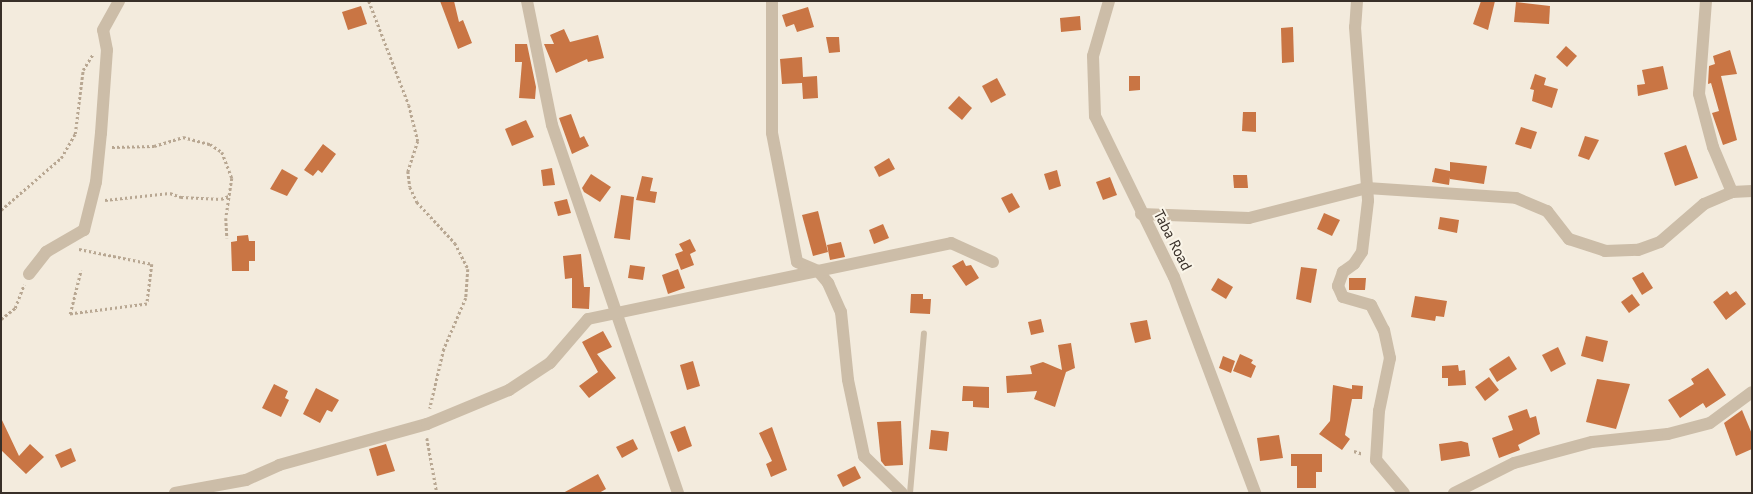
<!DOCTYPE html>
<style>
body{margin:0}
#map{position:relative;width:1753px;height:494px;overflow:hidden;background:#f3ebdd;font-family:"PT Sans",sans-serif}
div>[style]{position:absolute}
.building>*{inset:0;background:#c97544}
.path>*{height:2.5px;margin-top:-1.25px;transform-origin:0;background:repeating-linear-gradient(90deg,#b8a792 0 2.5px,transparent 0 5px)}
.service>*{height:6px;margin:-3px;padding:0 3px;transform-origin:3px;border-radius:3px;background:#ccbda8}
.minor>*{height:12px;margin:-6px;padding:0 6px;transform-origin:6px;border-radius:6px;background:#ccbda8}
span{translate:-50% -50%;white-space:nowrap;text-align:center;line-height:1.15;-webkit-text-stroke:4px #faf5e9;paint-order:stroke}
.street-label{font-size:15px;color:#382f28}
.frame{position:absolute;inset:0;border:2px solid #382f28;pointer-events:none}
</style>
<div id="map">
<div class="building">
<div style="clip-path:polygon(440px 1px,454px 1px,459px 22px,463px 20px,472px 43px,458px 49px)"></div>
<div style="clip-path:polygon(1481px 1px,1495px 1px,1488px 30px,1473px 24px)"></div>
<div style="clip-path:polygon(1516px 2px,1550px 6px,1549px 24px,1514px 22px)"></div>
<div style="clip-path:polygon(361px 6px,367px 24px,348px 30px,342px 12px)"></div>
<div style="clip-path:polygon(808px 7px,814px 27px,797px 32px,794px 24px,786px 27px,782px 15px)"></div>
<div style="clip-path:polygon(1080px 16px,1081px 30px,1061px 32px,1060px 18px)"></div>
<div style="clip-path:polygon(1293px 27px,1294px 62px,1282px 63px,1281px 28px)"></div>
<div style="clip-path:polygon(564px 29px,570px 42px,598px 35px,604px 58px,588px 62px,587px 59px,556px 73px,544px 44px,554px 44px,550px 35px)"></div>
<div style="clip-path:polygon(826px 37px,839px 37px,840px 52px,829px 53px)"></div>
<div style="clip-path:polygon(515px 44px,527px 44px,536px 87px,535px 99px,519px 98px,522px 62px,515px 62px)"></div>
<div style="clip-path:polygon(1566px 46px,1577px 56px,1567px 67px,1556px 57px)"></div>
<div style="clip-path:polygon(1730px 50px,1737px 74px,1721px 76px,1737px 140px,1723px 145px,1712px 113px,1719px 111px,1711px 83px,1708px 84px,1709px 66px,1715px 64px,1713px 56px)"></div>
<div style="clip-path:polygon(802px 57px,803px 77px,817px 76px,818px 98px,803px 99px,802px 83px,782px 84px,780px 59px)"></div>
<div style="clip-path:polygon(1663px 66px,1668px 89px,1638px 96px,1637px 85px,1645px 84px,1642px 70px)"></div>
<div style="clip-path:polygon(1535px 74px,1546px 78px,1544px 85px,1558px 89px,1552px 108px,1532px 101px,1534px 90px,1530px 89px)"></div>
<div style="clip-path:polygon(1129px 76px,1140px 76px,1140px 90px,1129px 91px)"></div>
<div style="clip-path:polygon(997px 78px,1006px 95px,991px 103px,982px 86px)"></div>
<div style="clip-path:polygon(959px 96px,972px 108px,962px 120px,948px 108px)"></div>
<div style="clip-path:polygon(1243px 112px,1256px 112px,1256px 132px,1242px 131px)"></div>
<div style="clip-path:polygon(571px 114px,580px 138px,584px 136px,589px 146px,572px 154px,559px 118px)"></div>
<div style="clip-path:polygon(526px 120px,534px 137px,512px 146px,505px 129px)"></div>
<div style="clip-path:polygon(1521px 127px,1537px 132px,1531px 149px,1515px 144px)"></div>
<div style="clip-path:polygon(1585px 136px,1599px 140px,1589px 160px,1578px 156px)"></div>
<div style="clip-path:polygon(323px 144px,336px 154px,322px 173px,318px 170px,313px 176px,304px 170px)"></div>
<div style="clip-path:polygon(1686px 145px,1698px 178px,1675px 186px,1664px 153px)"></div>
<div style="clip-path:polygon(889px 158px,895px 169px,879px 177px,874px 167px)"></div>
<div style="clip-path:polygon(1450px 162px,1487px 166px,1484px 184px,1450px 179px,1450px 177px,1449px 185px,1432px 182px,1435px 168px,1450px 171px)"></div>
<div style="clip-path:polygon(552px 168px,555px 185px,543px 186px,541px 170px)"></div>
<div style="clip-path:polygon(282px 169px,298px 178px,287px 196px,270px 189px)"></div>
<div style="clip-path:polygon(1057px 170px,1061px 186px,1049px 190px,1044px 174px)"></div>
<div style="clip-path:polygon(591px 174px,611px 187px,600px 202px,584px 192px,582px 188px)"></div>
<div style="clip-path:polygon(1233px 175px,1247px 175px,1248px 188px,1234px 188px)"></div>
<div style="clip-path:polygon(642px 176px,653px 178px,650px 191px,657px 192px,655px 203px,636px 200px)"></div>
<div style="clip-path:polygon(1110px 177px,1117px 195px,1103px 200px,1096px 182px)"></div>
<div style="clip-path:polygon(1012px 193px,1020px 207px,1009px 213px,1001px 198px)"></div>
<div style="clip-path:polygon(621px 195px,634px 197px,630px 240px,614px 238px)"></div>
<div style="clip-path:polygon(567px 199px,571px 213px,558px 216px,554px 202px)"></div>
<div style="clip-path:polygon(818px 211px,828px 252px,813px 256px,802px 215px)"></div>
<div style="clip-path:polygon(1324px 213px,1340px 220px,1332px 236px,1317px 229px)"></div>
<div style="clip-path:polygon(1440px 217px,1459px 220px,1457px 233px,1438px 229px)"></div>
<div style="clip-path:polygon(883px 224px,889px 238px,874px 244px,869px 230px)"></div>
<div style="clip-path:polygon(248px 235px,249px 241px,255px 241px,255px 261px,249px 261px,249px 271px,232px 271px,231px 242px,237px 241px,237px 236px)"></div>
<div style="clip-path:polygon(690px 239px,696px 251px,690px 254px,694px 265px,681px 270px,675px 254px,683px 251px,679px 244px)"></div>
<div style="clip-path:polygon(841px 242px,845px 257px,830px 260px,827px 245px)"></div>
<div style="clip-path:polygon(581px 254px,584px 287px,590px 287px,589px 309px,572px 308px,572px 278px,565px 279px,563px 256px)"></div>
<div style="clip-path:polygon(963px 260px,966px 266px,971px 265px,979px 278px,966px 286px,952px 266px)"></div>
<div style="clip-path:polygon(630px 265px,645px 267px,643px 280px,628px 278px)"></div>
<div style="clip-path:polygon(1301px 267px,1317px 269px,1311px 303px,1296px 299px)"></div>
<div style="clip-path:polygon(678px 269px,685px 288px,668px 294px,662px 275px)"></div>
<div style="clip-path:polygon(1643px 272px,1653px 288px,1642px 295px,1632px 278px)"></div>
<div style="clip-path:polygon(1218px 278px,1233px 287px,1226px 299px,1211px 290px)"></div>
<div style="clip-path:polygon(1349px 278px,1366px 278px,1365px 290px,1349px 290px)"></div>
<div style="clip-path:polygon(1727px 291px,1730px 295px,1736px 291px,1746px 304px,1726px 320px,1713px 302px)"></div>
<div style="clip-path:polygon(911px 294px,923px 294px,923px 299px,931px 299px,930px 314px,910px 313px)"></div>
<div style="clip-path:polygon(1632px 294px,1640px 305px,1629px 313px,1621px 302px)"></div>
<div style="clip-path:polygon(1415px 296px,1447px 301px,1444px 317px,1436px 316px,1435px 321px,1411px 317px)"></div>
<div style="clip-path:polygon(1041px 319px,1044px 332px,1031px 335px,1028px 322px)"></div>
<div style="clip-path:polygon(1147px 320px,1151px 339px,1135px 343px,1130px 323px)"></div>
<div style="clip-path:polygon(603px 331px,612px 347px,597px 354px,616px 378px,589px 398px,579px 386px,598px 372px,582px 342px)"></div>
<div style="clip-path:polygon(1586px 336px,1608px 341px,1603px 362px,1581px 356px)"></div>
<div style="clip-path:polygon(1071px 343px,1075px 368px,1066px 372px,1055px 407px,1034px 399px,1037px 391px,1007px 393px,1006px 376px,1032px 374px,1030px 366px,1043px 362px,1062px 370px,1058px 345px)"></div>
<div style="clip-path:polygon(1558px 347px,1566px 364px,1551px 372px,1542px 355px)"></div>
<div style="clip-path:polygon(1240px 354px,1253px 360px,1251px 363px,1256px 366px,1251px 378px,1233px 371px)"></div>
<div style="clip-path:polygon(1223px 356px,1235px 361px,1231px 373px,1219px 368px)"></div>
<div style="clip-path:polygon(1509px 356px,1517px 369px,1497px 382px,1489px 369px)"></div>
<div style="clip-path:polygon(693px 361px,700px 386px,687px 390px,680px 365px)"></div>
<div style="clip-path:polygon(1458px 365px,1459px 371px,1465px 370px,1466px 385px,1448px 386px,1448px 378px,1442px 378px,1442px 366px)"></div>
<div style="clip-path:polygon(1708px 368px,1726px 395px,1706px 408px,1703px 403px,1680px 418px,1668px 400px,1694px 384px,1691px 379px)"></div>
<div style="clip-path:polygon(1489px 377px,1499px 390px,1485px 401px,1475px 387px)"></div>
<div style="clip-path:polygon(1597px 379px,1630px 384px,1616px 429px,1586px 422px)"></div>
<div style="clip-path:polygon(274px 384px,288px 391px,285px 398px,289px 400px,281px 417px,262px 408px)"></div>
<div style="clip-path:polygon(1333px 385px,1352px 389px,1352px 385px,1363px 386px,1362px 399px,1352px 399px,1345px 435px,1350px 439px,1342px 450px,1319px 434px,1330px 421px)"></div>
<div style="clip-path:polygon(963px 386px,989px 387px,989px 408px,973px 407px,973px 401px,962px 401px)"></div>
<div style="clip-path:polygon(316px 388px,339px 400px,332px 412px,327px 410px,320px 423px,303px 414px)"></div>
<div style="clip-path:polygon(1527px 409px,1530px 418px,1536px 416px,1540px 434px,1518px 445px,1520px 450px,1499px 458px,1492px 438px,1513px 430px,1508px 416px)"></div>
<div style="clip-path:polygon(1742px 410px,1752px 434px,1752px 449px,1736px 456px,1724px 423px)"></div>
<div style="clip-path:polygon(1px 418px,19px 456px,30px 444px,44px 457px,26px 474px,1px 450px)"></div>
<div style="clip-path:polygon(901px 421px,903px 465px,885px 466px,881px 461px,877px 422px)"></div>
<div style="clip-path:polygon(685px 426px,692px 446px,678px 452px,670px 432px)"></div>
<div style="clip-path:polygon(772px 427px,787px 470px,771px 477px,766px 464px,772px 461px,759px 433px)"></div>
<div style="clip-path:polygon(931px 430px,949px 432px,947px 451px,929px 449px)"></div>
<div style="clip-path:polygon(1279px 435px,1283px 458px,1260px 461px,1257px 438px)"></div>
<div style="clip-path:polygon(633px 439px,638px 449px,622px 458px,616px 447px)"></div>
<div style="clip-path:polygon(1461px 441px,1468px 443px,1470px 456px,1441px 461px,1439px 444px)"></div>
<div style="clip-path:polygon(386px 444px,395px 471px,377px 476px,369px 449px)"></div>
<div style="clip-path:polygon(71px 448px,76px 461px,61px 468px,55px 455px)"></div>
<div style="clip-path:polygon(1291px 454px,1322px 454px,1322px 472px,1316px 472px,1316px 488px,1297px 488px,1297px 466px,1291px 466px)"></div>
<div style="clip-path:polygon(855px 466px,861px 478px,843px 487px,837px 475px)"></div>
<div style="clip-path:polygon(598px 474px,606px 489px,599px 493px,563px 493px)"></div>
</div>
<div class="path">
<div style="left:369px;top:1px;width:111px;rotate:69deg"></div>
<div style="left:409px;top:105px;width:37px;rotate:76deg"></div>
<div style="left:418px;top:141px;width:32px;rotate:108deg"></div>
<div style="left:408px;top:171px;width:16px;rotate:83deg"></div>
<div style="left:410px;top:187px;width:17px;rotate:65deg"></div>
<div style="left:417px;top:202px;width:56px;rotate:47.2deg"></div>
<div style="left:455px;top:243px;width:29px;rotate:63deg"></div>
<div style="left:468px;top:269px;width:29px;rotate:94deg"></div>
<div style="left:466px;top:298px;width:56px;rotate:113.3deg"></div>
<div style="left:444px;top:349px;width:61px;rotate:103.3deg"></div>
<div style="left:112px;top:147px;width:42px;rotate:-1.4deg"></div>
<div style="left:154px;top:146px;width:30px;rotate:-17deg"></div>
<div style="left:183px;top:137px;width:28px;rotate:15deg"></div>
<div style="left:210px;top:144px;width:14px;rotate:34deg"></div>
<div style="left:222px;top:152px;width:28px;rotate:69deg"></div>
<div style="left:232px;top:178px;width:40px;rotate:98.5deg"></div>
<div style="left:226px;top:218px;width:20px;rotate:87deg"></div>
<div style="left:105px;top:200px;width:65px;rotate:-6.1deg"></div>
<div style="left:170px;top:193px;width:12px;rotate:20deg"></div>
<div style="left:181px;top:197px;width:40px;rotate:2.9deg"></div>
<div style="left:221px;top:199px;width:9px;rotate:-21deg"></div>
<div style="left:1px;top:210px;width:79px;rotate:-40.9deg"></div>
<div style="left:61px;top:158px;width:28px;rotate:-60deg"></div>
<div style="left:75px;top:134px;width:64px;rotate:-82.9deg"></div>
<div style="left:83px;top:70px;width:19px;rotate:-58deg"></div>
<div style="left:79px;top:249px;width:75px;rotate:11.6deg"></div>
<div style="left:152px;top:264px;width:40px;rotate:97.1deg"></div>
<div style="left:147px;top:304px;width:78px;rotate:172.6deg"></div>
<div style="left:70px;top:314px;width:45px;rotate:-76deg"></div>
<div style="left:1px;top:319px;width:18px;rotate:-38deg"></div>
<div style="left:15px;top:308px;width:25px;rotate:-69deg"></div>
<div style="left:427px;top:438px;width:56px;rotate:79.7deg"></div>
<div style="left:1354px;top:451px;width:9px;rotate:18deg"></div>
</div>
<div class="service">
<div style="left:910px;top:493px;width:160px;rotate:-85deg"></div>
</div>
<div class="minor">
<div style="left:527px;top:1px;width:126px;rotate:78.6deg"></div>
<div style="left:552px;top:125px;width:389px;rotate:71.1deg"></div>
<div style="left:772px;top:1px;width:132px;rotate:90deg"></div>
<div style="left:772px;top:133px;width:131px;rotate:79deg"></div>
<div style="left:797px;top:262px;width:23px;rotate:23deg"></div>
<div style="left:818px;top:271px;width:16px;rotate:50deg"></div>
<div style="left:828px;top:283px;width:32px;rotate:66deg"></div>
<div style="left:841px;top:312px;width:68px;rotate:84.1deg"></div>
<div style="left:848px;top:380px;width:78px;rotate:78.1deg"></div>
<div style="left:864px;top:456px;width:53px;rotate:44.2deg"></div>
<div style="left:1109px;top:1px;width:57px;rotate:106.2deg"></div>
<div style="left:1093px;top:56px;width:60px;rotate:88.1deg"></div>
<div style="left:1095px;top:116px;width:179px;rotate:63.9deg"></div>
<div style="left:1174px;top:277px;width:231px;rotate:69.4deg"></div>
<div style="left:1357px;top:1px;width:26px;rotate:94deg"></div>
<div style="left:1355px;top:27px;width:174px;rotate:85.7deg"></div>
<div style="left:1368px;top:201px;width:51px;rotate:96.7deg"></div>
<div style="left:1362px;top:252px;width:14px;rotate:124deg"></div>
<div style="left:1354px;top:264px;width:14px;rotate:144deg"></div>
<div style="left:1343px;top:272px;width:15px;rotate:110deg"></div>
<div style="left:1338px;top:286px;width:12px;rotate:66deg"></div>
<div style="left:1343px;top:297px;width:29px;rotate:16deg"></div>
<div style="left:1371px;top:305px;width:28px;rotate:63deg"></div>
<div style="left:1384px;top:330px;width:29px;rotate:78deg"></div>
<div style="left:1390px;top:358px;width:54px;rotate:101.7deg"></div>
<div style="left:1379px;top:411px;width:49px;rotate:93.5deg"></div>
<div style="left:1376px;top:460px;width:43px;rotate:49.7deg"></div>
<div style="left:1706px;top:1px;width:93px;rotate:94.3deg"></div>
<div style="left:1699px;top:94px;width:55px;rotate:75.2deg"></div>
<div style="left:1713px;top:147px;width:49px;rotate:67.1deg"></div>
<div style="left:1732px;top:192px;width:20px;rotate:-3deg"></div>
<div style="left:1141px;top:214px;width:108px;rotate:2.1deg"></div>
<div style="left:1249px;top:218px;width:122px;rotate:-14.3deg"></div>
<div style="left:1367px;top:188px;width:149px;rotate:3.8deg"></div>
<div style="left:1516px;top:198px;width:34px;rotate:23deg"></div>
<div style="left:1547px;top:211px;width:36px;rotate:52deg"></div>
<div style="left:1569px;top:239px;width:38px;rotate:18deg"></div>
<div style="left:1605px;top:251px;width:33px;rotate:-2deg"></div>
<div style="left:1638px;top:250px;width:23px;rotate:-20deg"></div>
<div style="left:1660px;top:242px;width:58px;rotate:-40.8deg"></div>
<div style="left:1704px;top:204px;width:30px;rotate:-23deg"></div>
<div style="left:29px;top:274px;width:28px;rotate:-52deg"></div>
<div style="left:46px;top:252px;width:44px;rotate:-30.1deg"></div>
<div style="left:84px;top:230px;width:49px;rotate:-76deg"></div>
<div style="left:96px;top:182px;width:49px;rotate:-84.2deg"></div>
<div style="left:101px;top:133px;width:83px;rotate:-85.9deg"></div>
<div style="left:107px;top:50px;width:20px;rotate:-101deg"></div>
<div style="left:103px;top:30px;width:33px;rotate:-61deg"></div>
<div style="left:175px;top:493px;width:72px;rotate:-10.4deg"></div>
<div style="left:246px;top:480px;width:36px;rotate:-24deg"></div>
<div style="left:279px;top:465px;width:154px;rotate:-15.5deg"></div>
<div style="left:427px;top:424px;width:89px;rotate:-22.5deg"></div>
<div style="left:509px;top:390px;width:49px;rotate:-33.4deg"></div>
<div style="left:550px;top:363px;width:58px;rotate:-49.2deg"></div>
<div style="left:588px;top:319px;width:371px;rotate:-11.8deg"></div>
<div style="left:951px;top:243px;width:46px;rotate:24.3deg"></div>
<div style="left:1454px;top:493px;width:67px;rotate:-26.6deg"></div>
<div style="left:1514px;top:463px;width:81px;rotate:-15.1deg"></div>
<div style="left:1592px;top:442px;width:76px;rotate:-6deg"></div>
<div style="left:1668px;top:434px;width:43px;rotate:-14.7deg"></div>
<div style="left:1710px;top:423px;width:52px;rotate:-36.4deg"></div>
</div>
<div class="street-label">
<span style="left:1173px;top:240px;rotate:63deg">Taba Road</span>
</div>
<div class="frame"></div>
</div>
